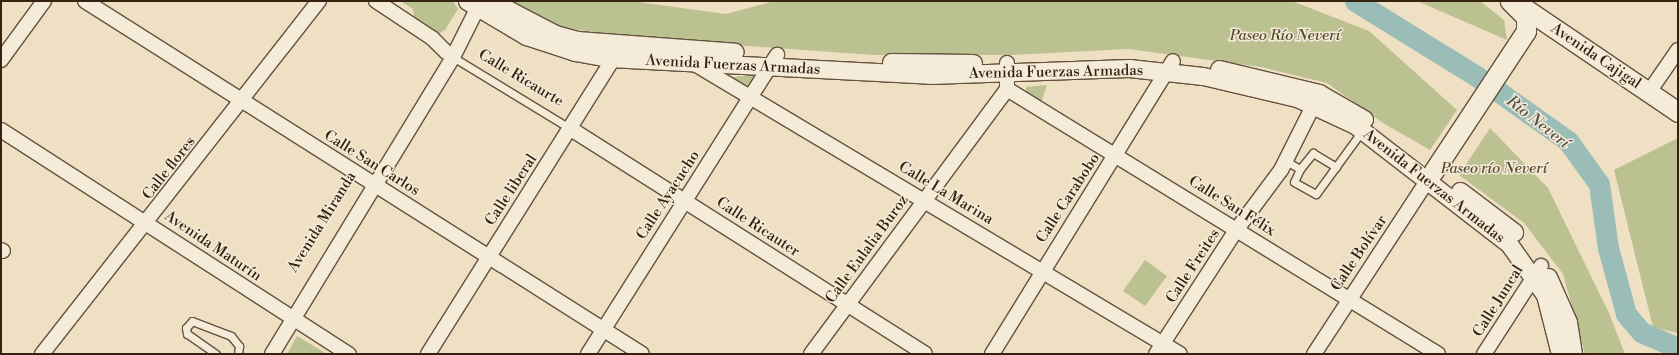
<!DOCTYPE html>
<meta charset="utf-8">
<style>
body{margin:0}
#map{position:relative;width:1679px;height:355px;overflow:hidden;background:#efe0c4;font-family:"Libre Bodoni",serif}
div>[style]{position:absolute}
.green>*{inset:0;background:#bcc192}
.river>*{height:21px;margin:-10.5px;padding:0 10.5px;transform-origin:10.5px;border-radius:10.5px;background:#9abdb7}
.roads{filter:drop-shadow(1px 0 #64523d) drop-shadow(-1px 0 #64523d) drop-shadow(0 1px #64523d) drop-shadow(0 -1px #64523d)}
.service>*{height:7px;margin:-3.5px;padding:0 3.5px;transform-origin:3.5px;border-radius:3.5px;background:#f5ebd9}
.minor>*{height:14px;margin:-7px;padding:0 7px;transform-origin:7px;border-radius:7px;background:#f5ebd9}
.tertiary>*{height:17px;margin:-8.5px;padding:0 8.5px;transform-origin:8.5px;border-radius:8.5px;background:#f5ebd9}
.secondary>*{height:19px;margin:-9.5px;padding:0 9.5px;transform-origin:9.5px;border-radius:9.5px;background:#f5ebd9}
span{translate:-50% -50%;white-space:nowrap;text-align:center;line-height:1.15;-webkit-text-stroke:3px #f5ebd9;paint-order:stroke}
.park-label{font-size:15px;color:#574a30;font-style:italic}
.street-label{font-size:15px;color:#352310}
.water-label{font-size:16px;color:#535142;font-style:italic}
.frame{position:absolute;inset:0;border:2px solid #352310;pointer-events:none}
</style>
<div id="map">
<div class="green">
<div style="clip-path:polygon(400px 1px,453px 1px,458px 9px,445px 30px,432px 38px,416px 28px,413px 9px)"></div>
<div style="clip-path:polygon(508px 1px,631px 1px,726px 14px,774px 1px,1292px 1px,1369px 31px,1457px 110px,1430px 150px,1383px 123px,1327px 83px,1261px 67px,1128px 49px,1013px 55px,873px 55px,662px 40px,562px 28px)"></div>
<div style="clip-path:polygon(1417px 1px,1480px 1px,1504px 20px,1507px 40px)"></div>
<div style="clip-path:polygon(755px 75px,747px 87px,732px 77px)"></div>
<div style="clip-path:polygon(1047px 85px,1041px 103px,1026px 96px,1026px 87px)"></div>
<div style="clip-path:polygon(1490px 128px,1548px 188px,1609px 313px,1625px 354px,1585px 354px,1563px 274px,1524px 223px,1459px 175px)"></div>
<div style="clip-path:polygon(1678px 138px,1678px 333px,1653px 327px,1614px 170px)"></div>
<div style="clip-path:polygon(1145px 260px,1167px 276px,1145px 306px,1123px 291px)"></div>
<div style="clip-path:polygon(297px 336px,327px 354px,287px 354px)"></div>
</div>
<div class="river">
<div style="left:1355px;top:1px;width:145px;rotate:31.7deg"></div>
<div style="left:1478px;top:77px;width:110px;rotate:35.4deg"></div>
<div style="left:1568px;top:141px;width:53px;rotate:54.2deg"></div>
<div style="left:1599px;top:184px;width:65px;rotate:82deg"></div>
<div style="left:1608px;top:248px;width:68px;rotate:74.7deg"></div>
<div style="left:1626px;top:314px;width:23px;rotate:50deg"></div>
<div style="left:1641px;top:332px;width:40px;rotate:23.4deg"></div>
</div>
<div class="roads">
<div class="service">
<div style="left:453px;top:57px;width:138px;rotate:31.4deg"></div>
<div style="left:1286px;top:161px;width:16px;rotate:30deg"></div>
<div style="left:1300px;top:169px;width:14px;rotate:115deg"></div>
<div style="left:1294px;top:182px;width:25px;rotate:29deg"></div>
<div style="left:1316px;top:194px;width:78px;rotate:-53.9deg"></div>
<div style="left:1300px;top:169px;width:21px;rotate:-51deg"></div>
<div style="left:1313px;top:153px;width:27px;rotate:31deg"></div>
<div style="left:216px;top:354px;width:35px;rotate:-145deg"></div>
<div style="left:187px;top:334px;width:6px;rotate:-99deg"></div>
<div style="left:186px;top:328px;width:9px;rotate:-49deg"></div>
<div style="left:192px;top:321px;width:42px;rotate:21deg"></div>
<div style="left:231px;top:336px;width:13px;rotate:51deg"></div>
<div style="left:239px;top:346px;width:8px;rotate:97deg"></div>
</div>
<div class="minor">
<div style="left:85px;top:1px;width:659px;rotate:32.36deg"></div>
<div style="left:376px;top:1px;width:67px;rotate:33.5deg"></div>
<div style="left:432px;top:38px;width:20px;rotate:45deg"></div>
<div style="left:1px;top:60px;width:73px;rotate:-53.9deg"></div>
<div style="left:693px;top:63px;width:567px;rotate:30.86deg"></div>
<div style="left:1007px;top:89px;width:506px;rotate:31.59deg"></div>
<div style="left:1649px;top:92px;width:51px;rotate:-55.4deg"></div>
<div style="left:571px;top:129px;width:419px;rotate:32.4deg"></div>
<div style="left:1px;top:130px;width:414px;rotate:32.8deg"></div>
<div style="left:1px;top:250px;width:2px;rotate:27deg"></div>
<div style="left:42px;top:354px;width:449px;rotate:-51.9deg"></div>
<div style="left:272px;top:354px;width:348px;rotate:-58.6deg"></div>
<div style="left:453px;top:57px;width:63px;rotate:-63.4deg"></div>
<div style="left:428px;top:354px;width:360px;rotate:-57.9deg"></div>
<div style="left:588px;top:354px;width:354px;rotate:-57.7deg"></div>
<div style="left:811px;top:354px;width:330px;rotate:-53.5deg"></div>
<div style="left:1007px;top:89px;width:26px;rotate:-90deg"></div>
<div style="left:992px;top:354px;width:344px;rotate:-58.3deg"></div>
<div style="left:1156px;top:354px;width:149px;rotate:-57.1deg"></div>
<div style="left:1237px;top:229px;width:74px;rotate:-53.3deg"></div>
<div style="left:1281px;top:170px;width:83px;rotate:-63.4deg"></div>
<div style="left:1314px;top:354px;width:217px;rotate:-56.8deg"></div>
<div style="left:1484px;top:354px;width:105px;rotate:-57.1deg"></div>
</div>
<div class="tertiary">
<div style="left:467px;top:1px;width:69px;rotate:30.7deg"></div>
<div style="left:526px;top:36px;width:52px;rotate:18.1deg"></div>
<div style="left:575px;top:52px;width:35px;rotate:10deg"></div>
<div style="left:609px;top:58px;width:321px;rotate:3deg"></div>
<div style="left:930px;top:75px;width:199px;rotate:-2deg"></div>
<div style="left:1129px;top:68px;width:74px;rotate:6.2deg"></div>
<div style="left:1203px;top:76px;width:97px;rotate:13.2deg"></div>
<div style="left:1297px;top:98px;width:64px;rotate:25deg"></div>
<div style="left:1355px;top:125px;width:195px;rotate:37.7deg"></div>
<div style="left:1509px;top:244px;width:62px;rotate:54.8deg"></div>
<div style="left:1545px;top:295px;width:61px;rotate:75.7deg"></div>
<div style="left:492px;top:1px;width:71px;rotate:27.6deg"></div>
<div style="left:555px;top:34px;width:23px;rotate:15deg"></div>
<div style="left:577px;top:40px;width:158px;rotate:4.3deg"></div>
<div style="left:891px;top:62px;width:82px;rotate:0.7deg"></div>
<div style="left:1219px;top:69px;width:103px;rotate:13.5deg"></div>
<div style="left:1319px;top:93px;width:52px;rotate:30deg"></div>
<div style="left:1460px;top:191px;width:68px;rotate:37.2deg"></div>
<div style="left:1548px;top:277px;width:49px;rotate:66deg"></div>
<div style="left:1568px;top:322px;width:32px;rotate:81deg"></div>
</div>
<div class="secondary">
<div style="left:1520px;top:5px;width:191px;rotate:34.1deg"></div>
<div style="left:1433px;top:172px;width:169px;rotate:-56.6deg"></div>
<div style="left:1526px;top:31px;width:14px;rotate:-90deg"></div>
<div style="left:1526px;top:17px;width:23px;rotate:-135deg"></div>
</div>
</div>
<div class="park-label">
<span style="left:1285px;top:36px">Paseo Río Neverí</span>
<span style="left:1494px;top:169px">Paseo río Neverí</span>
</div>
<div class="street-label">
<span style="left:1596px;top:56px;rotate:34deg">Avenida Cajigal</span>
<span style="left:733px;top:65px;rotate:3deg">Avenida Fuerzas Armadas</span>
<span style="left:1056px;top:72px;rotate:-1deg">Avenida Fuerzas Armadas</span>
<span style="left:521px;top:78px;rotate:31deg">Calle Ricaurte</span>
<span style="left:372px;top:163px;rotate:32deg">Calle San Carlos</span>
<span style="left:169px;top:168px;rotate:-52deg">Calle flores</span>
<span style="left:1434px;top:186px;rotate:38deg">Avenida Fuerzas Armadas</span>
<span style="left:511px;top:190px;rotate:-57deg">Calle liberal</span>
<span style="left:946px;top:193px;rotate:31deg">Calle La Marina</span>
<span style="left:668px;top:195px;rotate:-57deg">Calle Ayacucho</span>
<span style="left:1068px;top:198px;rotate:-57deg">Calle Carabobo</span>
<span style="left:1232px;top:206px;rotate:32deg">Calle San Félix</span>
<span style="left:322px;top:222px;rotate:-58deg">Avenida Miranda</span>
<span style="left:758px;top:227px;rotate:33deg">Calle Ricauter</span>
<span style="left:213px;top:246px;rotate:34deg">Avenida Maturín</span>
<span style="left:867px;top:249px;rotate:-54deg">Calle Eulalia Buroz</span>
<span style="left:1359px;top:253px;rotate:-56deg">Calle Bolívar</span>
<span style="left:1193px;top:266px;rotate:-57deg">Calle Freites</span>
<span style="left:1498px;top:301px;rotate:-58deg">Calle Juncal</span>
</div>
<div class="water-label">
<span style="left:1538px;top:122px;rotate:38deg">Río Neverí</span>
</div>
<div class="frame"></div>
</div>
